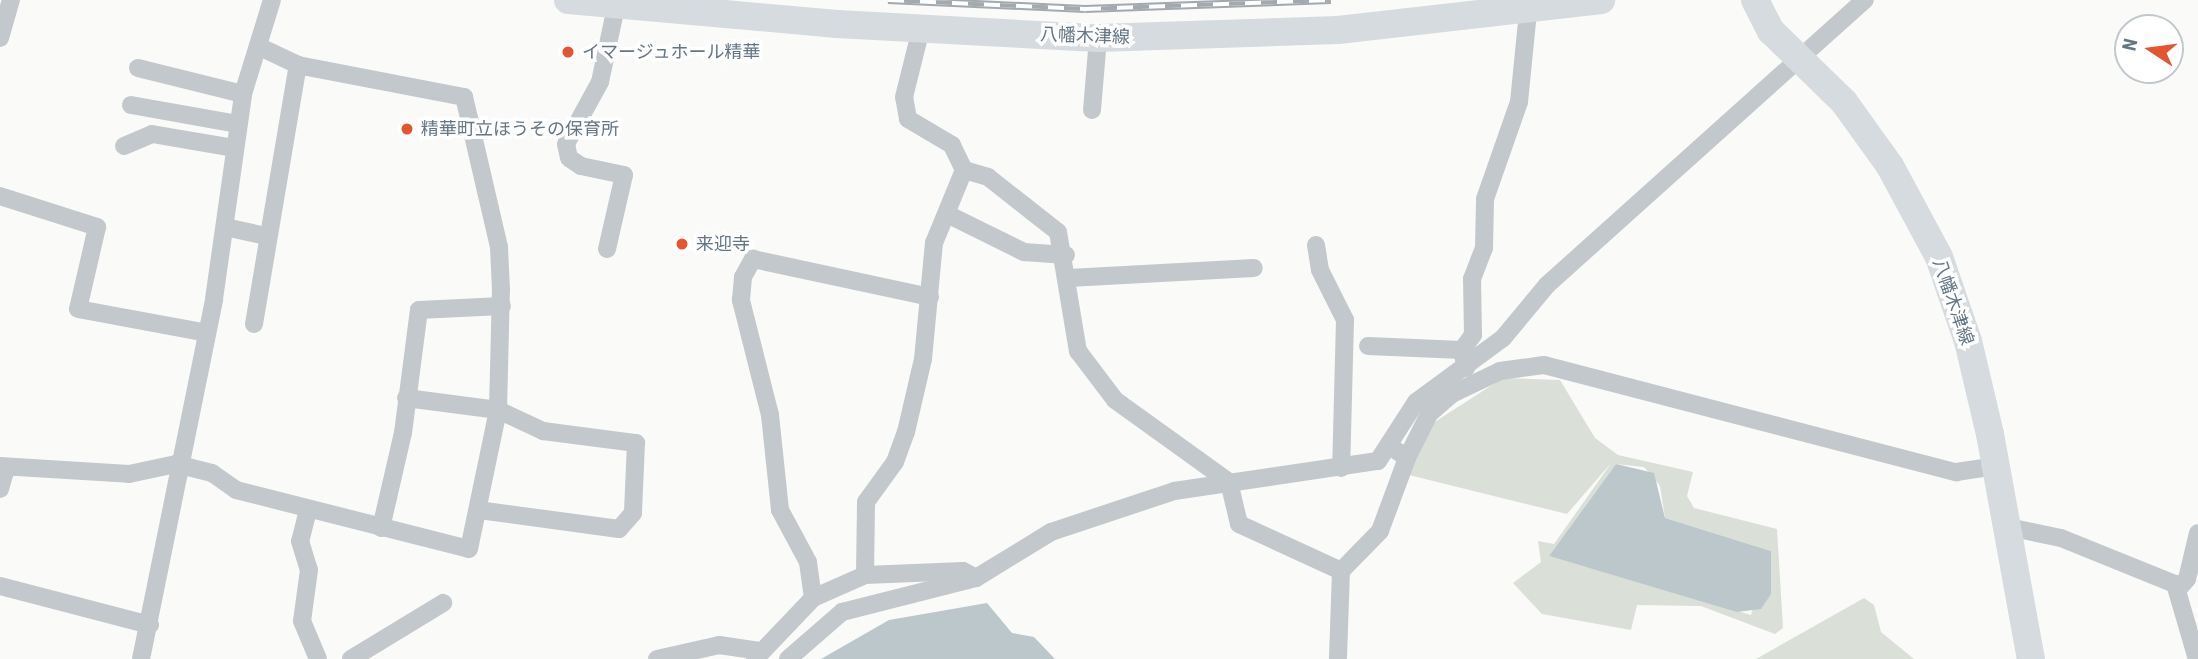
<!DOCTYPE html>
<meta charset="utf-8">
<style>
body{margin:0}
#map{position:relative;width:2198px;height:659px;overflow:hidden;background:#fafaf8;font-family:"Roboto Condensed","Noto Sans JP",sans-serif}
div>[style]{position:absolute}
.green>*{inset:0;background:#dadfd7}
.water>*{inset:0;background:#bbc7cb}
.street>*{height:18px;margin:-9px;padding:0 9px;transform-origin:9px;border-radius:9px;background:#c3c8cc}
.primary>*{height:28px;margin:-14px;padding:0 14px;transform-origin:14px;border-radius:14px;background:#d6dbdf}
.rail>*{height:8px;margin-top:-4px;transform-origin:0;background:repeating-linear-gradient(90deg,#fff 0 16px,#a2aab0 0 32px);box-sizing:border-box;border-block:2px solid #a2aab0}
.dots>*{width:19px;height:19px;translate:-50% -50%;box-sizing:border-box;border:4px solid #fff;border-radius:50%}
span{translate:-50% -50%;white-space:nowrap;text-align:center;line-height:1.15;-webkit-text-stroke:7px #fff;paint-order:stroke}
.street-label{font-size:18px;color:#657683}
.poi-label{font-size:18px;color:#657683}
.left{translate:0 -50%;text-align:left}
.north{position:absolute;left:2114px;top:14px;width:70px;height:70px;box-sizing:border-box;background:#fff;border:2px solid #c1c8cd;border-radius:50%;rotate:283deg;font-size:19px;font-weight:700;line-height:28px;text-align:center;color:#657683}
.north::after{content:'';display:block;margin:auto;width:24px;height:32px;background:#e4572e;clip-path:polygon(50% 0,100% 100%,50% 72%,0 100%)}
</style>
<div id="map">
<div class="green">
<div style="clip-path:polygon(evenodd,1503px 378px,1560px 380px,1595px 438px,1618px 455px,1693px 472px,1687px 496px,1694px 508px,1777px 529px,1783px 628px,1775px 634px,1701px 606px,1637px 605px,1631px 630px,1542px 614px,1513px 583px,1541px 562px,1538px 541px,1554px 544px,1612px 462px,1567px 514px,1409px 475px,1433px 423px,1503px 378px,1616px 464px,1644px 467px,1660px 486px,1665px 518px,1771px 551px,1751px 615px,1549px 556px,1616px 464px)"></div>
<div style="clip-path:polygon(1864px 598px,1874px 605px,1881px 632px,1914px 659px,1756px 659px)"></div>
</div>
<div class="water">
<div style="clip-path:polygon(1616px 464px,1654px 473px,1665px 518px,1771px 551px,1771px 594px,1761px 609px,1737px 612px,1549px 556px)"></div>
<div style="clip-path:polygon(987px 603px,1012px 633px,1034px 637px,1055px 659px,821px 659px,889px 620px)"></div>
</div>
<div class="street">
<div style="left:0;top:38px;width:40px;rotate:-74deg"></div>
<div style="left:138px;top:68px;width:108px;rotate:13.9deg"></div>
<div style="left:131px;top:105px;width:109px;rotate:10.1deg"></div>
<div style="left:1092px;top:110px;width:72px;rotate:-85.2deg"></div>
<div style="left:124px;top:146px;width:30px;rotate:-23deg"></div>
<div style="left:152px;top:134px;width:84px;rotate:9.6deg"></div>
<div style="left:964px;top:170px;width:25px;rotate:16deg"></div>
<div style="left:988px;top:177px;width:89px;rotate:38.2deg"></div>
<div style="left:1058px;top:232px;width:121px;rotate:80.5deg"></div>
<div style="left:1078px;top:351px;width:61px;rotate:52.9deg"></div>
<div style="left:1115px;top:400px;width:140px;rotate:35.7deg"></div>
<div style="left:1229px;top:482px;width:43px;rotate:76.6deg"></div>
<div style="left:1239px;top:524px;width:112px;rotate:24.7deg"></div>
<div style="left:1341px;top:571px;width:88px;rotate:92deg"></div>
<div style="left:0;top:196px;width:102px;rotate:17.7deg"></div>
<div style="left:97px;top:227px;width:84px;rotate:103deg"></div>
<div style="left:78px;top:309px;width:131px;rotate:10.5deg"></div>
<div style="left:947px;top:214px;width:86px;rotate:26.3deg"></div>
<div style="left:1024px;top:252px;width:42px;rotate:4.1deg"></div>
<div style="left:225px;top:227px;width:42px;rotate:12.4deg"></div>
<div style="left:1316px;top:245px;width:25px;rotate:81deg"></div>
<div style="left:1320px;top:270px;width:56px;rotate:63.4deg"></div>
<div style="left:1345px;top:320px;width:148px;rotate:91.5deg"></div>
<div style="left:607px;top:249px;width:76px;rotate:-77.1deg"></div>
<div style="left:624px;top:175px;width:44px;rotate:-168.2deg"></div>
<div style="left:581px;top:166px;width:14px;rotate:-146deg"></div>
<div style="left:569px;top:158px;width:14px;rotate:-102deg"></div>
<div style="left:566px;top:144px;width:71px;rotate:-61.3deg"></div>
<div style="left:600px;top:82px;width:77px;rotate:-78deg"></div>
<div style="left:1069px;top:278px;width:185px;rotate:-3.1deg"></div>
<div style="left:254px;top:324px;width:263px;rotate:-80.4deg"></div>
<div style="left:1368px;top:346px;width:94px;rotate:2.4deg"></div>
<div style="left:1466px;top:368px;width:18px;rotate:-103deg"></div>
<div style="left:1462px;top:350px;width:19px;rotate:-54deg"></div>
<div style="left:1473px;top:335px;width:56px;rotate:-91deg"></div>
<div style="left:1472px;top:279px;width:33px;rotate:-69deg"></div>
<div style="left:1484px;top:248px;width:49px;rotate:-88.8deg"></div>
<div style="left:1485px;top:199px;width:103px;rotate:-70.7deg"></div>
<div style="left:1519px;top:102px;width:90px;rotate:-84.3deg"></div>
<div style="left:406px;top:398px;width:93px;rotate:7.4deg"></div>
<div style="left:498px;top:410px;width:50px;rotate:25deg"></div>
<div style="left:543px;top:431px;width:94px;rotate:7.4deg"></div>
<div style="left:636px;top:443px;width:70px;rotate:92.5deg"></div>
<div style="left:633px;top:513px;width:21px;rotate:131deg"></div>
<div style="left:619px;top:529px;width:141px;rotate:-172.3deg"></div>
<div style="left:1407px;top:458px;width:49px;rotate:-63.4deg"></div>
<div style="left:1429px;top:414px;width:30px;rotate:-41deg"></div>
<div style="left:1452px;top:394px;width:53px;rotate:-25.6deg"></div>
<div style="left:1500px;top:371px;width:44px;rotate:-7.8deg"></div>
<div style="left:1544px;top:365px;width:426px;rotate:14.6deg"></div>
<div style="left:1956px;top:472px;width:40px;rotate:-8.5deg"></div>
<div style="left:0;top:466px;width:129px;rotate:3.5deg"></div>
<div style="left:129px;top:474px;width:48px;rotate:-12deg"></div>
<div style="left:176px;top:464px;width:37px;rotate:14deg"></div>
<div style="left:212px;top:473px;width:29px;rotate:35deg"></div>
<div style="left:236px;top:490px;width:240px;rotate:14.2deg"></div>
<div style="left:469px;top:549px;width:142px;rotate:-78.2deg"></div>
<div style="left:498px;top:410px;width:120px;rotate:-88.6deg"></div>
<div style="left:501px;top:290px;width:43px;rotate:-92.7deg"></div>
<div style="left:499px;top:247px;width:154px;rotate:-103.1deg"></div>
<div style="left:464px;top:97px;width:169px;rotate:-169.1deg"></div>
<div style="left:298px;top:65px;width:44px;rotate:-154.6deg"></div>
<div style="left:0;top:489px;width:22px;rotate:-74deg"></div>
<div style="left:308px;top:510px;width:32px;rotate:104deg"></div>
<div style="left:300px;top:541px;width:30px;rotate:73deg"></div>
<div style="left:309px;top:570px;width:51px;rotate:97.8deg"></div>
<div style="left:302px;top:621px;width:41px;rotate:67.2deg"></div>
<div style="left:2008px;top:527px;width:54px;rotate:11.7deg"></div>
<div style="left:2061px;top:538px;width:123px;rotate:22deg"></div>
<div style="left:2175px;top:584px;width:78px;rotate:73.7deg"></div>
<div style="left:381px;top:528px;width:98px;rotate:-77deg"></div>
<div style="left:403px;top:433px;width:124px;rotate:-82.6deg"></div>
<div style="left:419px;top:310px;width:83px;rotate:-2.8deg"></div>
<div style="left:1341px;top:571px;width:56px;rotate:-45.7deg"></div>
<div style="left:1380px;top:531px;width:78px;rotate:-69.7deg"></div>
<div style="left:1407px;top:458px;width:12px;rotate:-145deg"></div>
<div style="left:865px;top:575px;width:73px;rotate:-89.2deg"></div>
<div style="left:866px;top:502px;width:49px;rotate:-54.1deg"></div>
<div style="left:895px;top:462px;width:32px;rotate:-70deg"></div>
<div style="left:906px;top:432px;width:75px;rotate:-76.9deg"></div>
<div style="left:923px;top:359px;width:117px;rotate:-84.6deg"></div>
<div style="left:934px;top:243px;width:79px;rotate:-67.7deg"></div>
<div style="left:964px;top:170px;width:28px;rotate:-116deg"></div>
<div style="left:952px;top:145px;width:51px;rotate:-149.4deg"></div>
<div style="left:908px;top:119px;width:22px;rotate:-100deg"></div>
<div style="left:904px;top:97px;width:70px;rotate:-76deg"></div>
<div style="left:0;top:586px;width:155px;rotate:14.6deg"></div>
<div style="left:2179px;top:588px;width:12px;rotate:-48deg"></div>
<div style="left:2187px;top:579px;width:47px;rotate:-76.6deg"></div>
<div style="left:813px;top:598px;width:36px;rotate:-98deg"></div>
<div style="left:808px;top:562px;width:59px;rotate:-118.3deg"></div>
<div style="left:780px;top:510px;width:96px;rotate:-96deg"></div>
<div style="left:770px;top:415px;width:119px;rotate:-104.2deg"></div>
<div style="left:741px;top:300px;width:23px;rotate:-85deg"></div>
<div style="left:743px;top:277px;width:21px;rotate:-61deg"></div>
<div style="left:753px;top:259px;width:181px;rotate:12.1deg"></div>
<div style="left:141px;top:659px;width:367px;rotate:-78.5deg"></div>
<div style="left:214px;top:299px;width:207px;rotate:-81.9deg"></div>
<div style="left:243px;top:94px;width:98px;rotate:-72.9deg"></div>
<div style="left:351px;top:659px;width:108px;rotate:-31.3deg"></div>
<div style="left:657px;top:659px;width:64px;rotate:-12.7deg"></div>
<div style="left:719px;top:645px;width:41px;rotate:8.3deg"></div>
<div style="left:755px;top:659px;width:84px;rotate:-46.4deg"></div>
<div style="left:813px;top:598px;width:57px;rotate:-23.9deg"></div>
<div style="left:865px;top:575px;width:98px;rotate:-2.3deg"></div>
<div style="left:963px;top:571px;width:15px;rotate:28deg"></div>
<div style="left:788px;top:659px;width:72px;rotate:-41deg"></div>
<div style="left:842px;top:612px;width:138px;rotate:-14.2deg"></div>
<div style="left:976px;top:578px;width:88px;rotate:-31.5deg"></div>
<div style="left:1051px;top:532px;width:130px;rotate:-18.4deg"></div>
<div style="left:1174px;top:491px;width:206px;rotate:-8.4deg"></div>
<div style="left:1378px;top:461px;width:70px;rotate:-57.2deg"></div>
<div style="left:1416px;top:402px;width:108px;rotate:-36.3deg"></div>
<div style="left:1503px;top:338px;width:69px;rotate:-50.3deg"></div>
<div style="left:1547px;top:285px;width:427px;rotate:-41.9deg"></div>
</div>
<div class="primary">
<div style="left:568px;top:0;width:270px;rotate:5.1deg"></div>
<div style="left:837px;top:24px;width:261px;rotate:3.1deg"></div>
<div style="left:1098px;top:38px;width:240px;rotate:-1.9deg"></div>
<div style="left:1338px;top:30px;width:265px;rotate:-6.5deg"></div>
<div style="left:1755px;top:0;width:35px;rotate:63deg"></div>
<div style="left:1771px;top:31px;width:102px;rotate:44.2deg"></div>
<div style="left:1844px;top:102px;width:79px;rotate:54.3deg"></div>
<div style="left:1890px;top:166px;width:103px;rotate:61.7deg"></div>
<div style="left:1939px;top:257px;width:89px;rotate:71deg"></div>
<div style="left:1968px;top:341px;width:96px;rotate:76.7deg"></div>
<div style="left:1990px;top:434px;width:229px;rotate:79.7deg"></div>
</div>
<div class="rail">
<div style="left:888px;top:0;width:197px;rotate:2.6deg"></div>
<div style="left:1085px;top:9px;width:246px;rotate:-2.1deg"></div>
</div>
<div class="dots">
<div style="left:568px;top:52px;background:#e4572e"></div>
<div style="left:407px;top:129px;background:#e4572e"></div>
<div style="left:682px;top:244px;background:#e4572e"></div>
</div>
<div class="street-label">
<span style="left:1085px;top:36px;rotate:2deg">八幡木津線</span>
<span style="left:1953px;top:302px;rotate:71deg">八幡木津線</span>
</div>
<div class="poi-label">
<span class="left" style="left:582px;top:52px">イマージュホール精華</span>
<span class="left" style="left:421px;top:129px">精華町立ほうその保育所</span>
<span class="left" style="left:696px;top:244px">来迎寺</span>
</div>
<div class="north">N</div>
</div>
